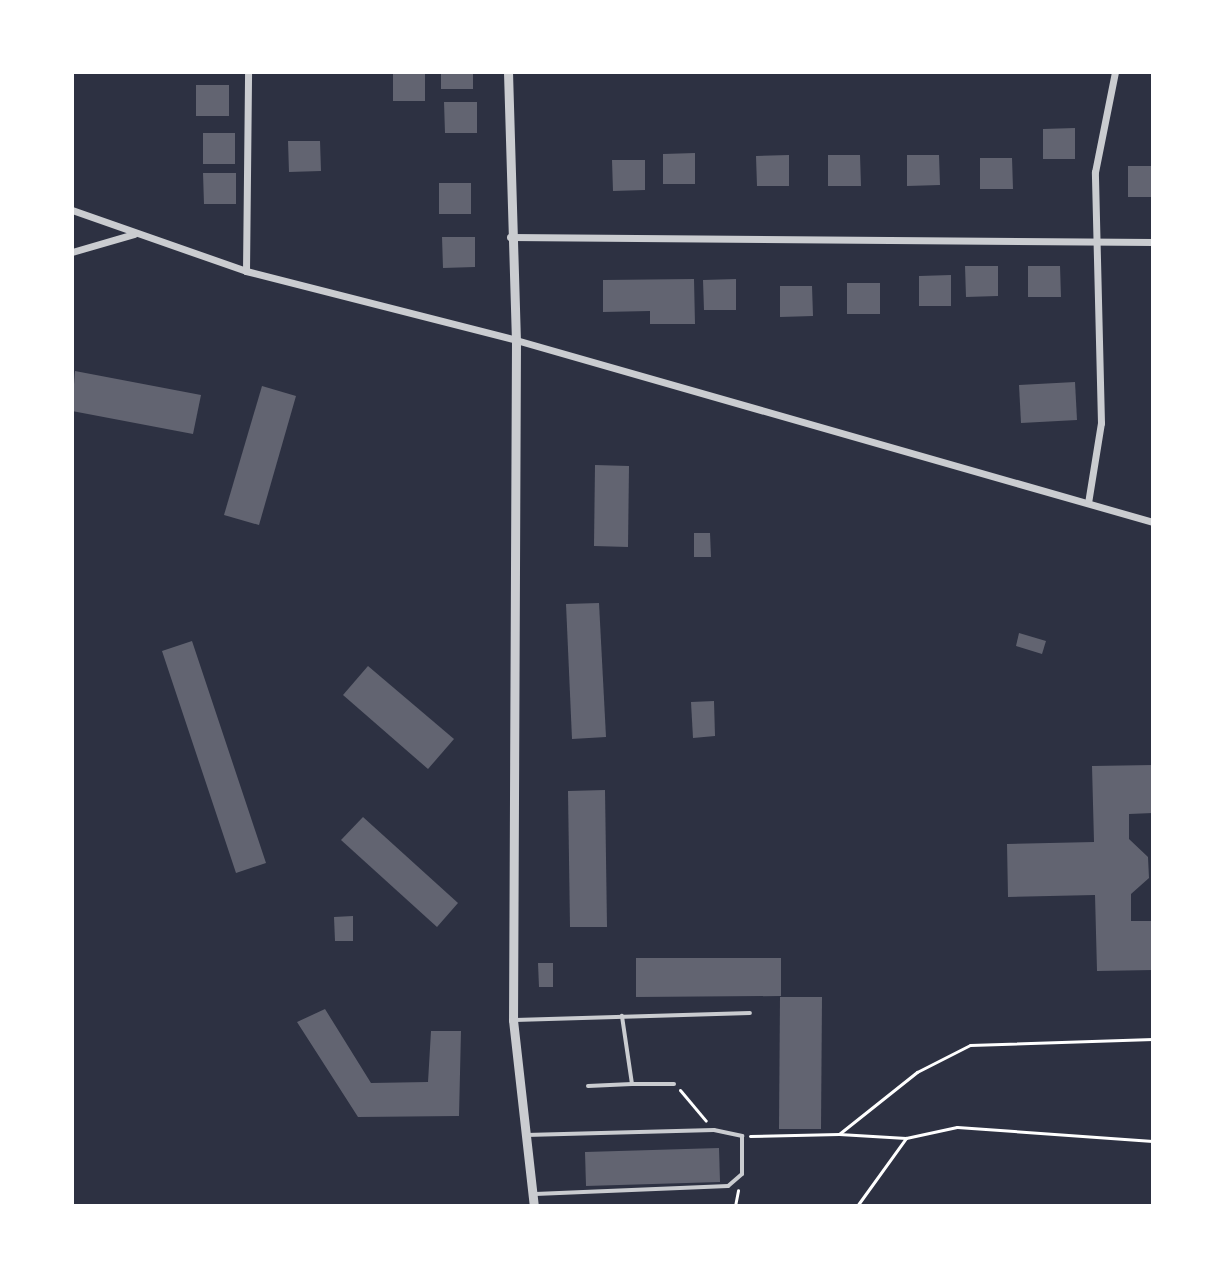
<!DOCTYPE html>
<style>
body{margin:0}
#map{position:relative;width:1225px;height:1278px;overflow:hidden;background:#2d3142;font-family:Roboto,sans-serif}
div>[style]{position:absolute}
.building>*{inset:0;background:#626471}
.path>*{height:3px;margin:-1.5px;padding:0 1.5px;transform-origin:1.5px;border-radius:1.5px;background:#fff}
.service>*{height:4px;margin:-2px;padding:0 2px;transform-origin:2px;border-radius:2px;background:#caccd0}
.minor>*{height:7px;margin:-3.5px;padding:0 3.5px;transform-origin:3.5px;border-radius:3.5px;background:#caccd0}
.tertiary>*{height:9px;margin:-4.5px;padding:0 4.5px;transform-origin:4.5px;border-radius:4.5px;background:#caccd0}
span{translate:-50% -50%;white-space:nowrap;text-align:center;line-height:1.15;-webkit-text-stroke:8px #fff;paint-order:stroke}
.frame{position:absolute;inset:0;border:74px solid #fff;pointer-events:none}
</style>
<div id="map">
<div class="building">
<div style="clip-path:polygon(393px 72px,425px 72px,425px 101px,393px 101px)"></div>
<div style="clip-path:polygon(441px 72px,473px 72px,473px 89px,441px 89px)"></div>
<div style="clip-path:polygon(196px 85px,229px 85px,229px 116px,196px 116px)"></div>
<div style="clip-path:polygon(444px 102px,477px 102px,477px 133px,445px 133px)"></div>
<div style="clip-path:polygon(1075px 128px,1075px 159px,1043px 159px,1043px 129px)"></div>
<div style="clip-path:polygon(203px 133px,235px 133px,235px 164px,203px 164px)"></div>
<div style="clip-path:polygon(288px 141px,320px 141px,321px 171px,289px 172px)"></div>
<div style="clip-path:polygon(695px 153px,695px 184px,663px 184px,663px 154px)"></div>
<div style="clip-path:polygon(789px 155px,789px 186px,757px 186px,756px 156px)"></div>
<div style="clip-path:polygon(828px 155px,860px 155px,861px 186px,828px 186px)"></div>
<div style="clip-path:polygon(907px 155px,939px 155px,940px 185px,907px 186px)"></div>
<div style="clip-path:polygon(980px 158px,1012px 158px,1013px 189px,980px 189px)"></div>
<div style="clip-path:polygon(612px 160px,645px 160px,645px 190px,613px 191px)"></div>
<div style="clip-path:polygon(1128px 166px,1153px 166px,1153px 197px,1128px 197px)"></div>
<div style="clip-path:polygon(203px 173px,236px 173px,236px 204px,204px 204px)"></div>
<div style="clip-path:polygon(439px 183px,471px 183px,471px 214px,439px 214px)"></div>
<div style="clip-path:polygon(442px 237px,475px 237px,475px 267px,443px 268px)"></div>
<div style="clip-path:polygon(965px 266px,998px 266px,998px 296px,966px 297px)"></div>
<div style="clip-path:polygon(1028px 266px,1060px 266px,1061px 297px,1028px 297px)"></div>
<div style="clip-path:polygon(951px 275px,951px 306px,919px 306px,919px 276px)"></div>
<div style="clip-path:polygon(694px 279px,695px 324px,650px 324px,650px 311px,603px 312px,603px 280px)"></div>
<div style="clip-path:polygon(736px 279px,736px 310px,704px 310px,703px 280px)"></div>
<div style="clip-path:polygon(847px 283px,880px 283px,880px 314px,847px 314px)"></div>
<div style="clip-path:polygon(780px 286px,812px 286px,813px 316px,780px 317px)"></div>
<div style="clip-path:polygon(75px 371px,201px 395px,193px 434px,72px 411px)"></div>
<div style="clip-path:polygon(1075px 382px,1077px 420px,1021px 423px,1019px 385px)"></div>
<div style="clip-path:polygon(262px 386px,296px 396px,259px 525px,224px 515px)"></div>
<div style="clip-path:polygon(595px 465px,629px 466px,628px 547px,594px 546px)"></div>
<div style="clip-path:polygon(694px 533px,710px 533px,711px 557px,694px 557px)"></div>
<div style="clip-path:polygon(599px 603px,606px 737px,572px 739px,566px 604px)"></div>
<div style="clip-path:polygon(1019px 633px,1046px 641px,1042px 654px,1016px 646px)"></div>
<div style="clip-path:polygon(192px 641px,266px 863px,236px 873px,162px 651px)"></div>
<div style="clip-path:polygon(368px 666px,454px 739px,428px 769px,343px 695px)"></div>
<div style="clip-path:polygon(714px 701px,715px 736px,693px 738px,691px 702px)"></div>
<div style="clip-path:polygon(1153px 765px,1153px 813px,1129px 814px,1129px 839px,1148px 857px,1149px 878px,1131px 894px,1131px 921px,1153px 921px,1153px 970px,1097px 971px,1095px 895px,1008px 897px,1007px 844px,1094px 842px,1092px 766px)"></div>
<div style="clip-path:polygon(605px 790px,607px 927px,570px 927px,568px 791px)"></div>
<div style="clip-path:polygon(363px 817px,458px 903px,437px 927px,341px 840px)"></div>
<div style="clip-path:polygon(353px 916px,353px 941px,335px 941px,334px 917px)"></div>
<div style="clip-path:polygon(636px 958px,781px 958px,781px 996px,636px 997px)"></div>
<div style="clip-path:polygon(538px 963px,553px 963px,553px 987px,539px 987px)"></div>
<div style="clip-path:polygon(780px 997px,822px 997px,821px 1129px,779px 1129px)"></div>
<div style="clip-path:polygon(325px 1009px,371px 1083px,428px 1082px,431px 1031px,461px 1031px,459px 1116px,358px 1117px,297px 1022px)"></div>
<div style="clip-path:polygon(719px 1148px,720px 1182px,586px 1186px,585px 1152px)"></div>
</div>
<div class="path">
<div style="left:680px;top:1090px;width:40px;rotate:50deg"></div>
<div style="left:839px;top:1134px;width:67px;rotate:3.4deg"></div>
<div style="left:750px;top:1136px;width:89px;rotate:-1.3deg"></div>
<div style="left:839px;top:1134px;width:100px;rotate:-38.5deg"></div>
<div style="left:917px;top:1072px;width:59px;rotate:-27deg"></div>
<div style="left:970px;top:1045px;width:183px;rotate:-1.9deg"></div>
<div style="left:735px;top:1206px;width:16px;rotate:-79deg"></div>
<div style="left:857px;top:1206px;width:84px;rotate:-54.2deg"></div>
<div style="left:906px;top:1138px;width:52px;rotate:-12.2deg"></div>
<div style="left:957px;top:1127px;width:196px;rotate:4.1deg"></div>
</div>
<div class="service">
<div style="left:515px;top:1020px;width:235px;rotate:-1.7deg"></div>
<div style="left:632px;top:1084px;width:42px"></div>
<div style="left:588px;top:1086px;width:44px;rotate:-2.6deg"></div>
<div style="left:632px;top:1084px;width:69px;rotate:-98.4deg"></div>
<div style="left:526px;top:1135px;width:188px;rotate:-1.5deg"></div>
<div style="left:714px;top:1130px;width:29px;rotate:12deg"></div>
<div style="left:742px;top:1136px;width:38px;rotate:90deg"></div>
<div style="left:742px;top:1174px;width:18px;rotate:139deg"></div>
<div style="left:728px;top:1186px;width:193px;rotate:177.6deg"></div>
</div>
<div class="minor">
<div style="left:72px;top:210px;width:184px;rotate:19.3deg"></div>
<div style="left:246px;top:271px;width:279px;rotate:14.3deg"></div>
<div style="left:516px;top:340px;width:662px;rotate:15.95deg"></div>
<div style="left:510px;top:237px;width:643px;rotate:0.45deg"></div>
<div style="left:72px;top:252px;width:65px;rotate:-16.2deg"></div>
<div style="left:246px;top:271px;width:199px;rotate:-89.4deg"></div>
<div style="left:1088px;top:503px;width:81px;rotate:-80.8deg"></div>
<div style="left:1101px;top:423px;width:251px;rotate:-91.4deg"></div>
<div style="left:1095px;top:172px;width:102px;rotate:-78.7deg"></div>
</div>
<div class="tertiary">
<div style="left:508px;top:72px;width:268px;rotate:88.3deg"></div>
<div style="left:516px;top:340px;width:680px;rotate:90.25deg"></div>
<div style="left:513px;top:1020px;width:187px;rotate:83.6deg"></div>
</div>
<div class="frame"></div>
</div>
